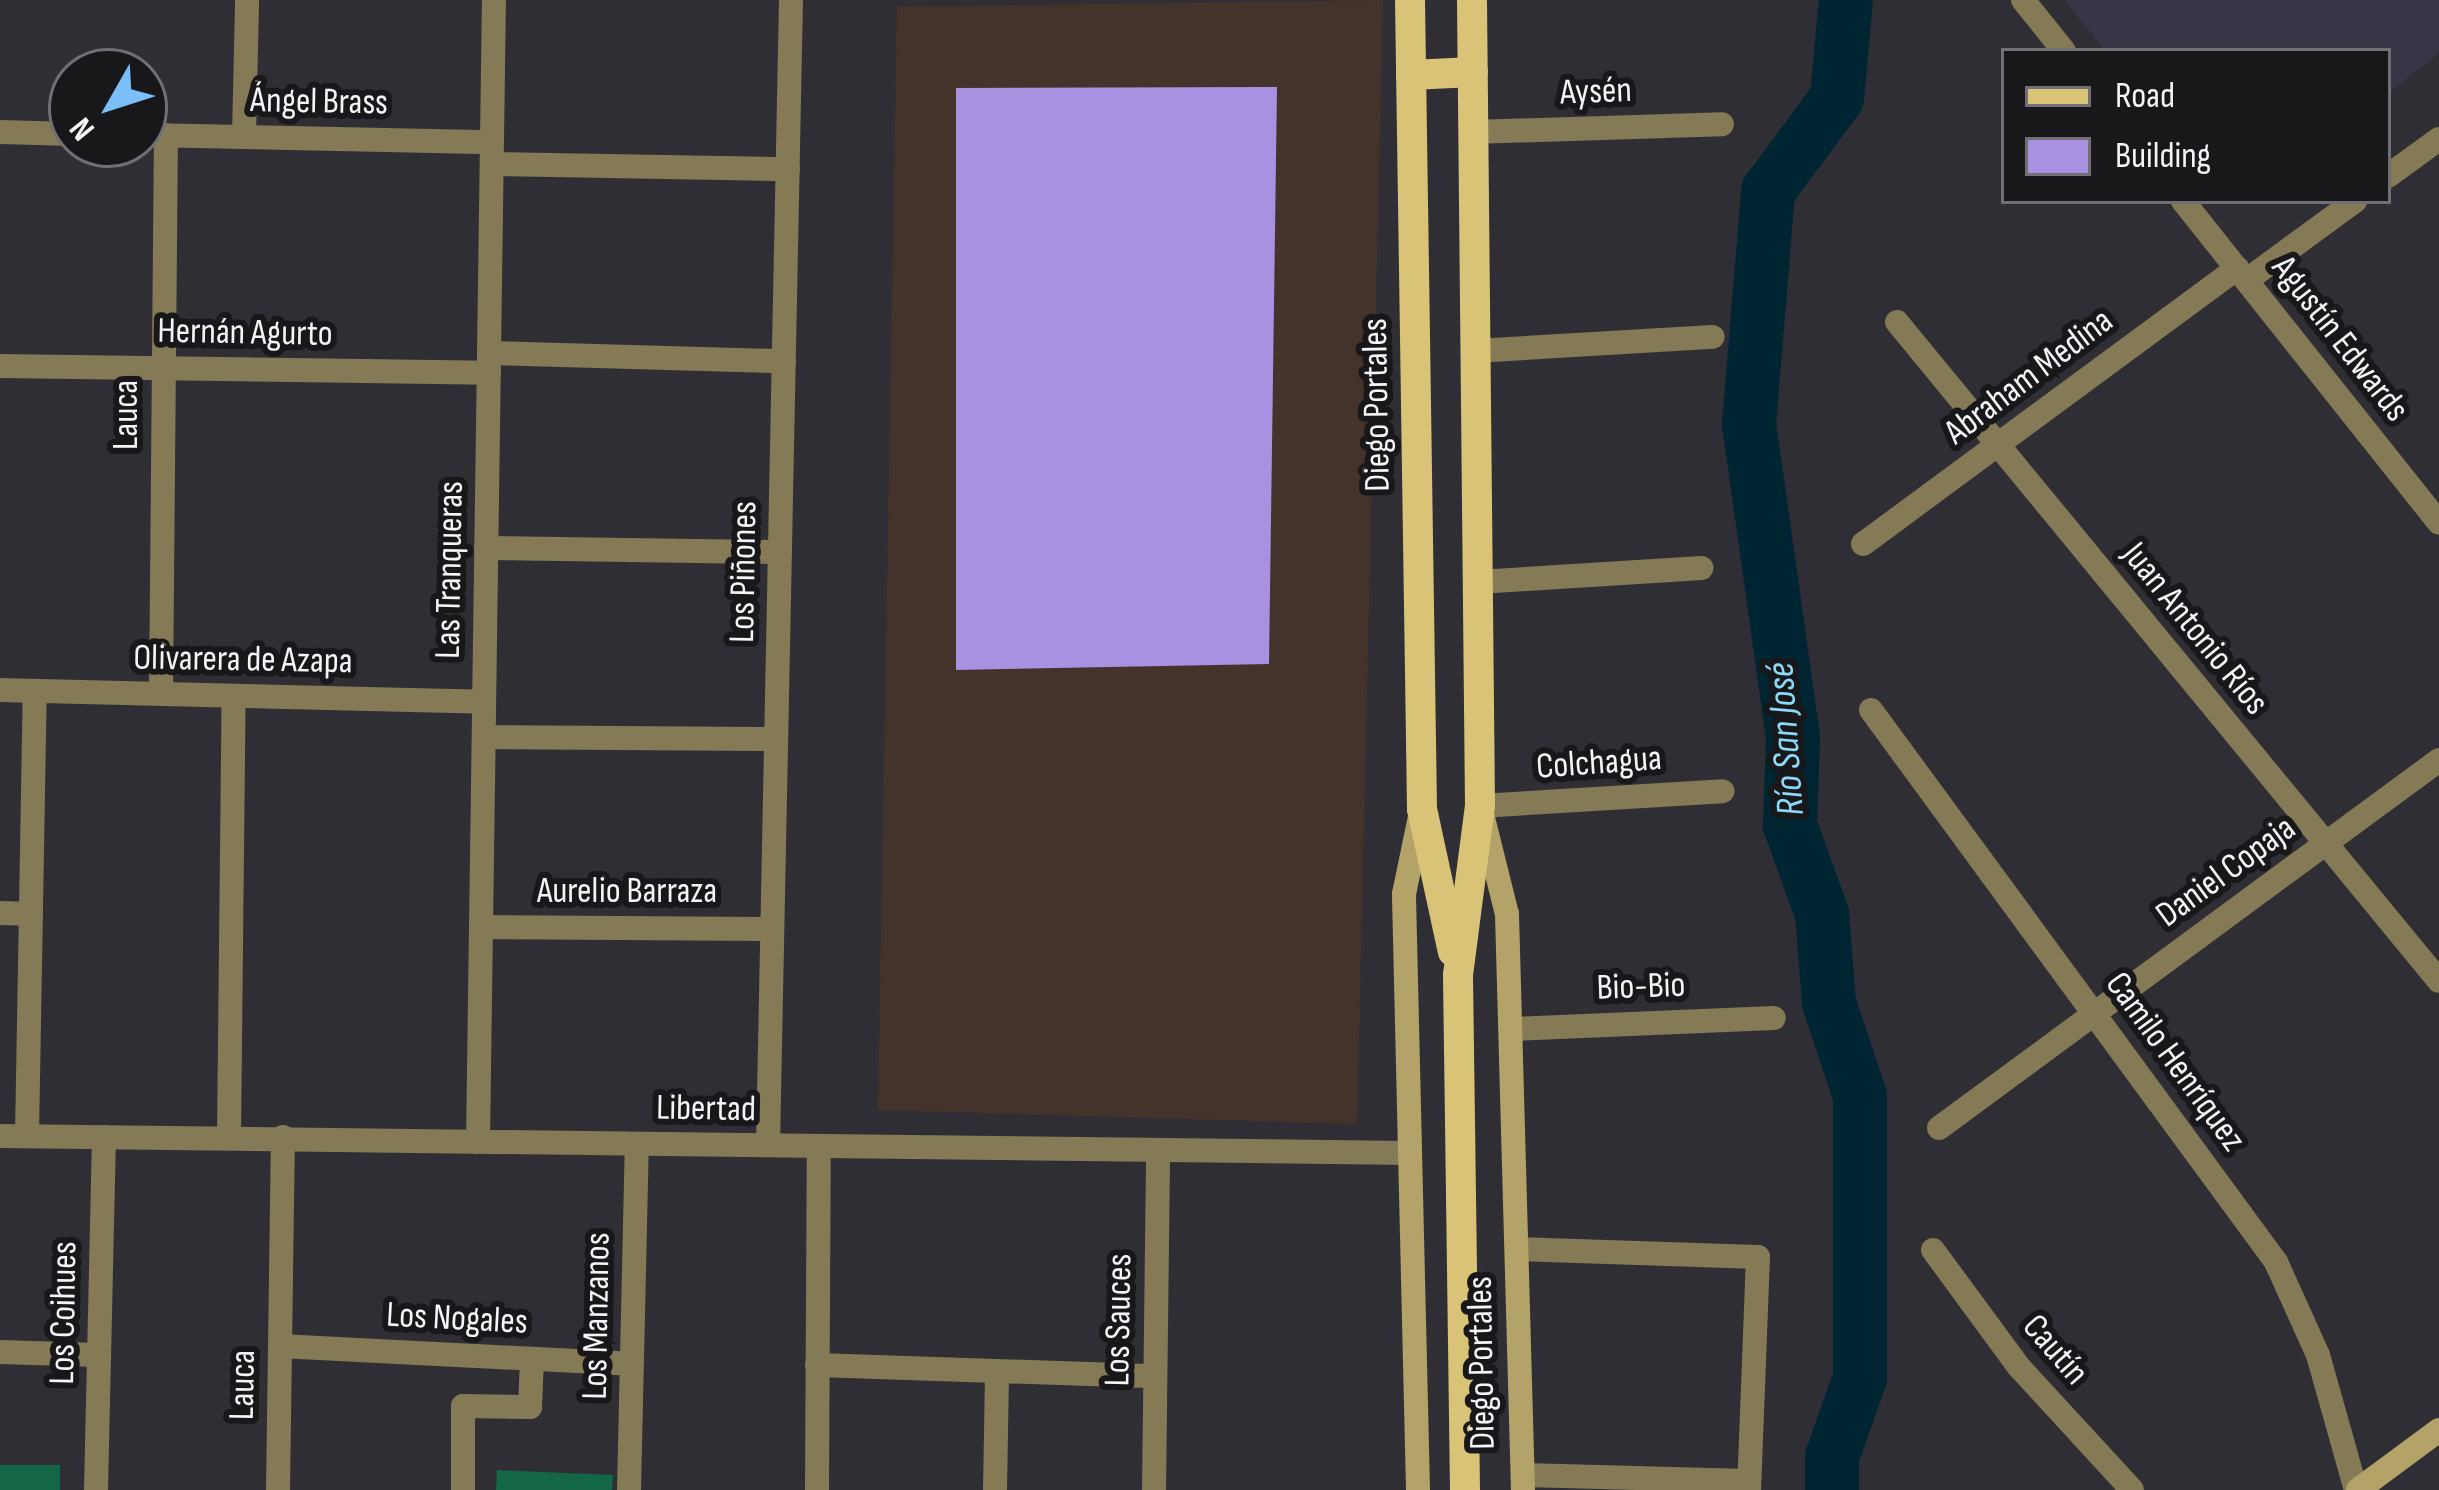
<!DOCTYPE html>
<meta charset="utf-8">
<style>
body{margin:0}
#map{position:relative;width:2439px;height:1490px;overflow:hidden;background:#302e35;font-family:"Sofia Sans Condensed",sans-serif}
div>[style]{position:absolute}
.commercial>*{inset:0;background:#44332a}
.education>*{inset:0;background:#373546}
.green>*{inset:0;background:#136646}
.river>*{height:54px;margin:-27px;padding:0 27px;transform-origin:27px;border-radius:27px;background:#002532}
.building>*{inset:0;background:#a991e2}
.street>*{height:24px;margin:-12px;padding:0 12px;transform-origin:12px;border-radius:12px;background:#847a55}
.secondary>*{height:24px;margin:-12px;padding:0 12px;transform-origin:12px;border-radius:12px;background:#b4a368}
.primary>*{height:30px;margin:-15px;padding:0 15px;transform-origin:15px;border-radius:15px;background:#d9c376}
span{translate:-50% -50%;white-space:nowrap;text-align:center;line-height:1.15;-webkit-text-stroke:12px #18171a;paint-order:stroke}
.street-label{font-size:36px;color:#f5f4f9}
.water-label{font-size:39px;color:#8bd9fa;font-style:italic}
.legend{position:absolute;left:2001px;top:48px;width:390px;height:156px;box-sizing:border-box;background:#18171a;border:3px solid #706f73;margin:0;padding:15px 21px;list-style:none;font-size:36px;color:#f5f4f9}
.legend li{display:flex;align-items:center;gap:24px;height:60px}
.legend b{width:60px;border:3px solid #706f73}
.north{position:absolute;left:48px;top:48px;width:120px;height:120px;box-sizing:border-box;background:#18171a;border:3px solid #706f73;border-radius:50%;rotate:231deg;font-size:33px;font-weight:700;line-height:48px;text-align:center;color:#f5f4f9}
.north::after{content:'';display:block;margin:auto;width:42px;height:54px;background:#7bbef8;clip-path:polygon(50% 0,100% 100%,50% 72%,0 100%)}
</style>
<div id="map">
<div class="commercial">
<div style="clip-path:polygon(1383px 0,1357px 1124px,878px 1110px,897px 7px)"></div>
</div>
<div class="education">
<div style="clip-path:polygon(2064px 0,2439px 0,2439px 53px,2388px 94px,2388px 51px,2105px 51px)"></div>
</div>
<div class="green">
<div style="clip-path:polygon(0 1465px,60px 1465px,60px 1490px,0 1490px)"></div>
<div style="clip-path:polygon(497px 1470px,613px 1475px,612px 1490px,496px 1490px)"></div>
</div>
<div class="river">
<div style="left:1832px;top:1490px;width:33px;rotate:-90deg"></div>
<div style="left:1832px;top:1457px;width:84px;rotate:-70.5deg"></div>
<div style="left:1860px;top:1378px;width:282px;rotate:-90deg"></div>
<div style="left:1860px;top:1096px;width:98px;rotate:-108.4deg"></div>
<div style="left:1829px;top:1003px;width:89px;rotate:-94.5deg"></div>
<div style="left:1822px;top:914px;width:95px;rotate:-109.8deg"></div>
<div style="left:1790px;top:825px;width:88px;rotate:-88deg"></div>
<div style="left:1793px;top:737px;width:316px;rotate:-98deg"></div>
<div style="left:1749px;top:424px;width:234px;rotate:-85.3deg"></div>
<div style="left:1768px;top:191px;width:116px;rotate:-53.4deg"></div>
<div style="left:1837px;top:98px;width:98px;rotate:-84.8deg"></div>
</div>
<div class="building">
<div style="clip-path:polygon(1277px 87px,1269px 664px,956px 670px,956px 88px)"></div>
</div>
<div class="street">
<div style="left:2023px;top:0;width:65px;rotate:51.2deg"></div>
<div style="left:0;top:132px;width:72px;rotate:1.6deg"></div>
<div style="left:1473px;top:132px;width:249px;rotate:-1.8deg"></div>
<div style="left:144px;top:135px;width:348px;rotate:1.2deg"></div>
<div style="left:244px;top:137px;width:137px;rotate:-88.7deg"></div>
<div style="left:492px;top:164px;width:296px;rotate:1deg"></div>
<div style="left:2388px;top:176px;width:63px;rotate:-36deg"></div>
<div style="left:2183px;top:201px;width:411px;rotate:51.5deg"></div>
<div style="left:2247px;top:280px;width:134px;rotate:-36.2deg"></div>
<div style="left:1897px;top:322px;width:853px;rotate:50.56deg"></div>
<div style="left:1475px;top:351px;width:238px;rotate:-3.4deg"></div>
<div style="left:489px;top:353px;width:295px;rotate:1.6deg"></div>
<div style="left:0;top:366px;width:489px;rotate:0.8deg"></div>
<div style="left:1863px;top:544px;width:465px;rotate:-36.4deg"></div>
<div style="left:486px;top:548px;width:294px;rotate:0.8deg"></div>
<div style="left:1478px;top:582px;width:224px;rotate:-3.6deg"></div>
<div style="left:0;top:690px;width:484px;rotate:1.4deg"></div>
<div style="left:161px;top:694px;width:559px;rotate:-89.49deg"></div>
<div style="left:1871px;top:710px;width:685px;rotate:53.73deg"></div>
<div style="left:2276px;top:1262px;width:102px;rotate:65.7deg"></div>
<div style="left:2318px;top:1355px;width:140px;rotate:74.3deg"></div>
<div style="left:484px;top:737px;width:292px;rotate:0.4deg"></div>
<div style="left:1480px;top:806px;width:243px;rotate:-3.5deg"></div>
<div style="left:0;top:913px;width:31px;rotate:2deg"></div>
<div style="left:481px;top:927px;width:291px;rotate:0.4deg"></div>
<div style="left:1512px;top:1029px;width:262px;rotate:-2.4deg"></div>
<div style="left:1939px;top:1128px;width:621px;rotate:-36.35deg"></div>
<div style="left:0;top:1136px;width:1410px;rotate:0.69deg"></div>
<div style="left:27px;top:1136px;width:445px;rotate:-89deg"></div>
<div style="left:229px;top:1138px;width:442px;rotate:-89.4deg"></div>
<div style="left:478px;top:1142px;width:1142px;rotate:-89.2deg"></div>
<div style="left:768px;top:1145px;width:1145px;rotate:-88.85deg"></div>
<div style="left:1518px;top:1249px;width:240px;rotate:1.9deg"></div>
<div style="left:1758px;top:1257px;width:233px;rotate:92.2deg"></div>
<div style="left:1933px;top:1250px;width:145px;rotate:53.7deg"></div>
<div style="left:2019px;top:1367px;width:167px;rotate:47.4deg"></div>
<div style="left:280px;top:1346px;width:351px;rotate:2.9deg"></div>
<div style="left:0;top:1352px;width:99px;rotate:1.7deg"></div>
<div style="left:817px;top:1365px;width:337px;rotate:1.9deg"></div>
<div style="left:1523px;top:1475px;width:225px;rotate:1.5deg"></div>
<div style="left:96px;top:1490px;width:353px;rotate:-88.7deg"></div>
<div style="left:278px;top:1490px;width:353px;rotate:-89.2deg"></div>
<div style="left:463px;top:1490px;width:84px;rotate:-90deg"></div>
<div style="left:463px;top:1406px;width:67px;rotate:0.9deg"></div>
<div style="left:530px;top:1407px;width:48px;rotate:-87.6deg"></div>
<div style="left:629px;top:1490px;width:346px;rotate:-88.7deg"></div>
<div style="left:817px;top:1490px;width:344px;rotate:-89.7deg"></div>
<div style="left:995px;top:1490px;width:118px;rotate:-89deg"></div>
<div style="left:1154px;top:1490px;width:340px;rotate:-89.3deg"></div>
</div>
<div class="secondary">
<div style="left:1480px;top:806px;width:111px;rotate:76deg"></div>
<div style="left:1507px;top:914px;width:576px;rotate:88.41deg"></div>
<div style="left:1418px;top:1490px;width:596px;rotate:-91.35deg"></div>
<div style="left:1404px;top:894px;width:84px;rotate:-78.3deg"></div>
<div style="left:2358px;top:1490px;width:101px;rotate:-36.5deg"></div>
</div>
<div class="primary">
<div style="left:1410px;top:0;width:809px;rotate:89.15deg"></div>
<div style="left:1422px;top:809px;width:146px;rotate:77.8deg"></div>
<div style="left:1411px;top:75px;width:62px;rotate:-2.8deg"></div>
<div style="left:1465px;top:1490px;width:515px;rotate:-90.78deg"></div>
<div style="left:1458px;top:975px;width:170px;rotate:-82.6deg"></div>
<div style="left:1480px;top:806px;width:806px;rotate:-90.57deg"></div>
</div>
<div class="street-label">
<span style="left:1596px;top:92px;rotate:-2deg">Aysén</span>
<span style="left:319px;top:102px;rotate:1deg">Ángel Brass</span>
<span style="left:245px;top:333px;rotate:1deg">Hernán Agurto</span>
<span style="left:2340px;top:339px;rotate:52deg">Agustín Edwards</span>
<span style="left:2029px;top:377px;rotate:-37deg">Abraham Medina</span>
<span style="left:1377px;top:405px;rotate:-91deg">Diego Portales</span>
<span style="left:127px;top:415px;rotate:-90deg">Lauca</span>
<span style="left:450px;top:570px;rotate:-89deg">Las Tranqueras</span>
<span style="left:744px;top:572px;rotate:-89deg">Los Piñones</span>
<span style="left:2195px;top:629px;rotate:51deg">Juan Antonio Ríos</span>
<span style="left:243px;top:660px;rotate:1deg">Olivarera de Azapa</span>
<span style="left:1599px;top:763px;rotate:-4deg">Colchagua</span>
<span style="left:2226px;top:872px;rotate:-36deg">Daniel Copaja</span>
<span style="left:627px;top:892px">Aurelio Barraza</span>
<span style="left:1641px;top:987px;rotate:-2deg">Bio-Bio</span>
<span style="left:2175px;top:1062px;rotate:54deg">Camilo Henríquez</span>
<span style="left:706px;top:1109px;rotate:1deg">Libertad</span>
<span style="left:64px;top:1313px;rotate:-89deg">Los Coihues</span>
<span style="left:597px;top:1316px;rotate:-89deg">Los Manzanos</span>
<span style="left:457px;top:1319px;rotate:3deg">Los Nogales</span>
<span style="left:1119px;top:1320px;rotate:-89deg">Los Sauces</span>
<span style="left:2055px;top:1350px;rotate:49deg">Cautín</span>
<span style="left:1482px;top:1363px;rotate:-91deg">Diego Portales</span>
<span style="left:243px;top:1385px;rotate:-89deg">Lauca</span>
</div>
<div class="water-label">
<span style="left:1787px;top:739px;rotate:-94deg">Río San José</span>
</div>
<ul class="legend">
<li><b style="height:15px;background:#d9c376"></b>Road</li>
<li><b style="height:33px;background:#a991e2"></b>Building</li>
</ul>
<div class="north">N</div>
</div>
